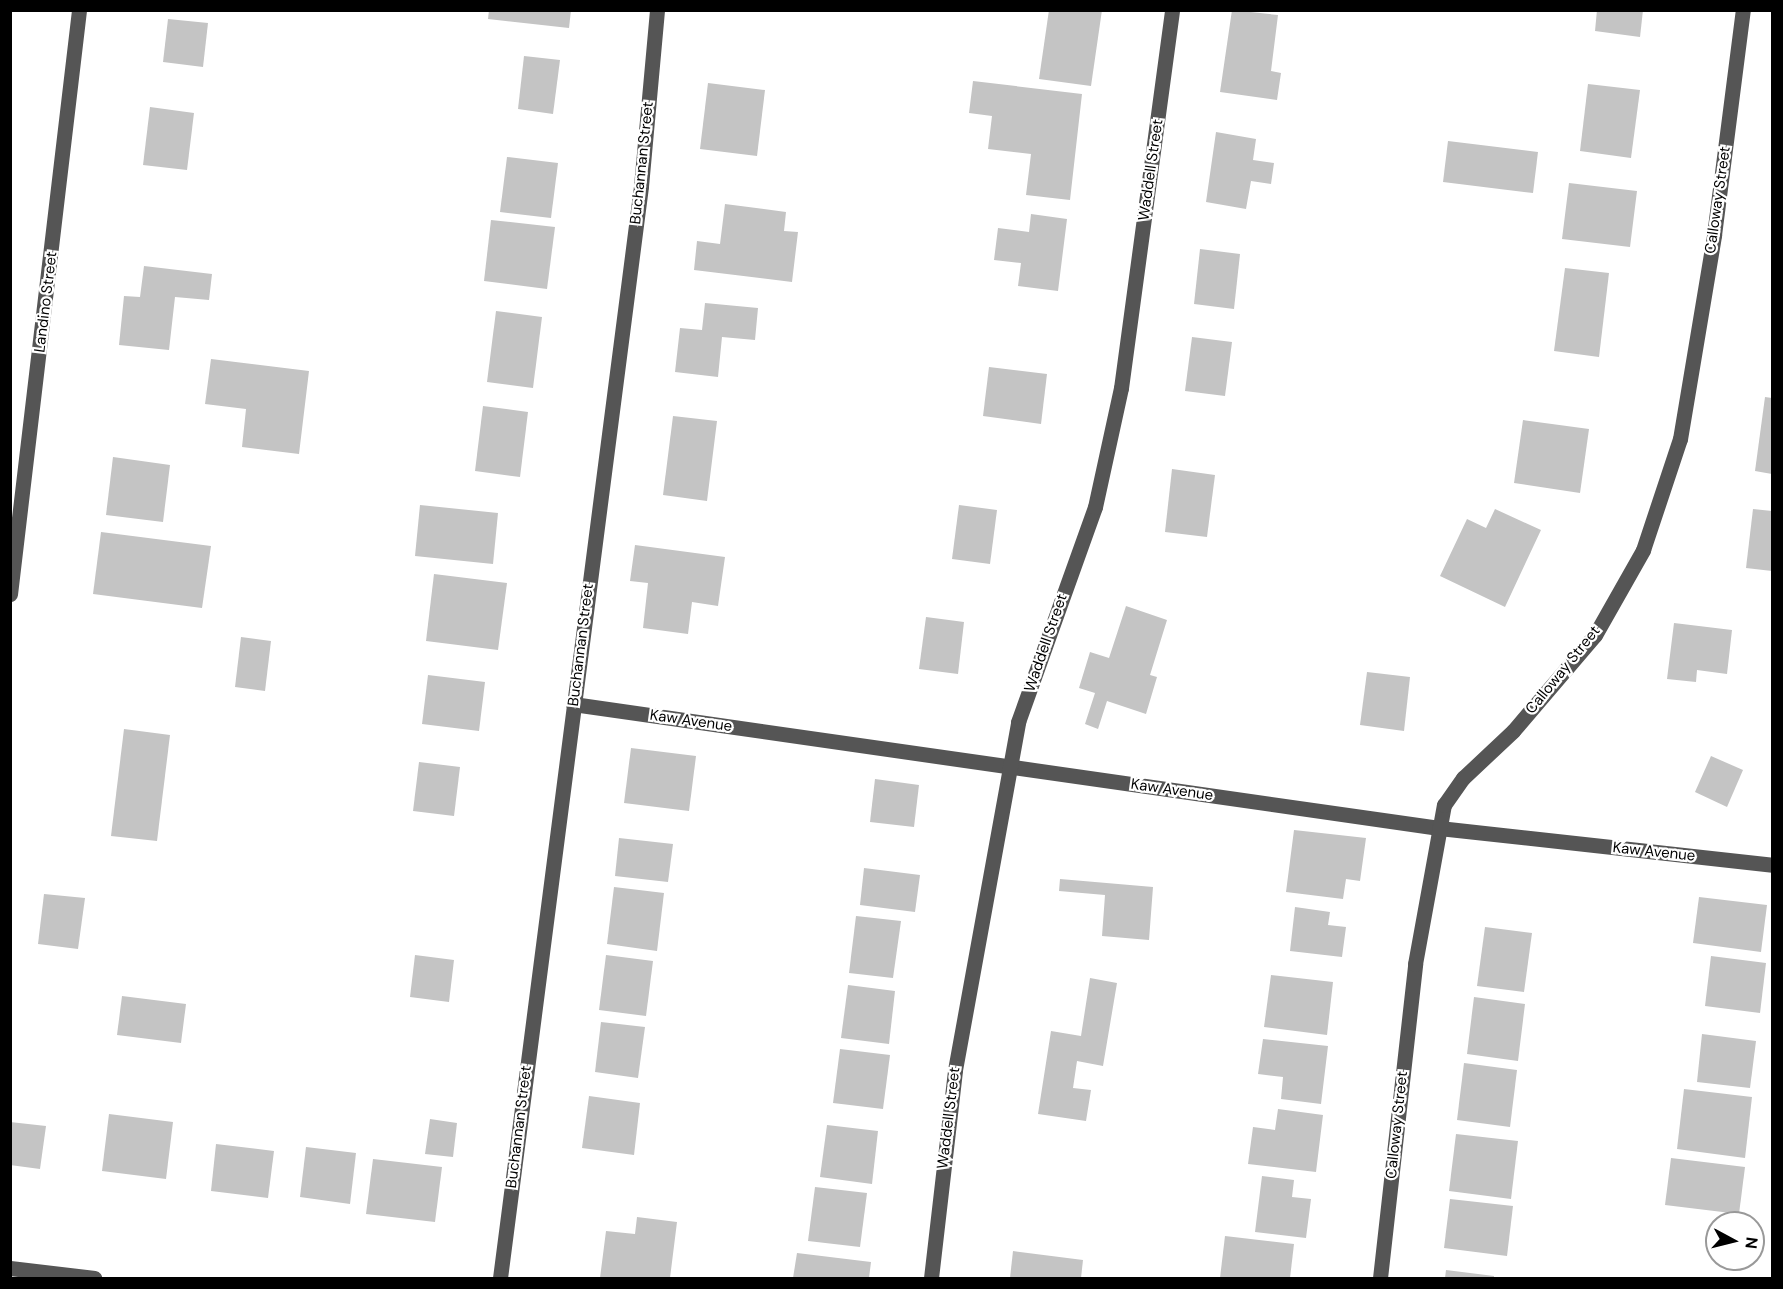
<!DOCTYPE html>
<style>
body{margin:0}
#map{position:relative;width:1783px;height:1289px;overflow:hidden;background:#fff;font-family:"DM Sans",sans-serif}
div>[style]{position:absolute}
.building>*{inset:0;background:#c4c4c4}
.minor>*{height:15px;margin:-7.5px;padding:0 7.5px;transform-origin:7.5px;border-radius:7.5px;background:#555}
span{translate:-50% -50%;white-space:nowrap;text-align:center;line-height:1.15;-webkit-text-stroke:4.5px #fff;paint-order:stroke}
.street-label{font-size:15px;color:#000}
.frame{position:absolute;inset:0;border:12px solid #000;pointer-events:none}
.north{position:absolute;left:1705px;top:1211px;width:60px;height:60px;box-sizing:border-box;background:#fff;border:2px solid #999;border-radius:50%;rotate:97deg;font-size:16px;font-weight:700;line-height:24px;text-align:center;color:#000}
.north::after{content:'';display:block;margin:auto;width:21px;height:27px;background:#000;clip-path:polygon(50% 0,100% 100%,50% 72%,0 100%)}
</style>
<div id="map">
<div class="building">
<div style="clip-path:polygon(489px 10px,571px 10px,569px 28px,488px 19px)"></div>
<div style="clip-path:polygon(1049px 10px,1102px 10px,1091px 86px,1039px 79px)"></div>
<div style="clip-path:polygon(1232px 10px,1278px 15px,1271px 71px,1281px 73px,1277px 100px,1220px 92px)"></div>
<div style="clip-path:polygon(1597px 10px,1643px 10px,1640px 37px,1595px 31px)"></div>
<div style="clip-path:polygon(168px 19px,208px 23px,203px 67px,163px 62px)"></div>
<div style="clip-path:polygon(524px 56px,560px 60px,553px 114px,518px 109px)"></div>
<div style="clip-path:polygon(973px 81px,1082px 94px,1070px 200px,1026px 195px,1031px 154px,988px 149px,992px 116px,969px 113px)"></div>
<div style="clip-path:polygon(708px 83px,765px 90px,757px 156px,700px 149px)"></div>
<div style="clip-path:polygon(1588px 84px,1640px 90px,1631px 158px,1580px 151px)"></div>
<div style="clip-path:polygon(150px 107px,194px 113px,187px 170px,143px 165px)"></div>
<div style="clip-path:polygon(1216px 132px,1256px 139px,1253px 160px,1274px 163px,1271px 184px,1251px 181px,1246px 209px,1206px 202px)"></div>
<div style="clip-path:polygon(1448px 141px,1538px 152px,1533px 193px,1443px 182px)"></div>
<div style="clip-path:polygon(507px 157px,558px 163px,551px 218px,500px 212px)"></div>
<div style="clip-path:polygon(1569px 183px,1637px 191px,1630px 247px,1562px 239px)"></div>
<div style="clip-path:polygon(725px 204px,786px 212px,784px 231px,798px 232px,792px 282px,694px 270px,697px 241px,720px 244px)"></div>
<div style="clip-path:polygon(1031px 214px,1067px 219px,1058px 291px,1018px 286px,1021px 263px,994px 260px,998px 228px,1029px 232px)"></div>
<div style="clip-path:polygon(491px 220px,555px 227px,547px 289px,484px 281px)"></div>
<div style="clip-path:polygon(1200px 249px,1240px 254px,1234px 309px,1194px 304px)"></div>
<div style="clip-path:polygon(144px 266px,212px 274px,209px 300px,175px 297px,169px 350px,119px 345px,124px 296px,140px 297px)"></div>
<div style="clip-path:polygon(1565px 268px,1609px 273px,1599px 357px,1554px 351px)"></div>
<div style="clip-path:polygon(705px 303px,758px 308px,755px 340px,722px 337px,718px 377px,675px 372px,680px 328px,702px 330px)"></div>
<div style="clip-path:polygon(496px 311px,542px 317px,533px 388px,487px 382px)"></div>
<div style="clip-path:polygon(1192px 337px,1232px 342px,1225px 396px,1185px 391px)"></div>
<div style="clip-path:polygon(211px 359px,309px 371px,299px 454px,242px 447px,246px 409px,205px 404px)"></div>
<div style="clip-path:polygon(989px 367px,1047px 374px,1041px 424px,983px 416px)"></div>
<div style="clip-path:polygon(1765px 397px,1772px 398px,1772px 474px,1755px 471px)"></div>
<div style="clip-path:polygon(483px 406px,528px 412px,520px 477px,475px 471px)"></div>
<div style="clip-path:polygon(673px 416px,717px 421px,707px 501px,663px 495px)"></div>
<div style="clip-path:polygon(1523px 420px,1589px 429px,1580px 493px,1514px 483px)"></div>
<div style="clip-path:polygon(113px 457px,170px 465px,163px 522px,106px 515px)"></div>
<div style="clip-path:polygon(1172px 469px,1215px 475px,1207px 537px,1165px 532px)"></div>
<div style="clip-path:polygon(420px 505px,498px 513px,493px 564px,415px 556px)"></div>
<div style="clip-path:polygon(959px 505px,997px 510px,990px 564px,952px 559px)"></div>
<div style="clip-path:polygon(1495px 509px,1541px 530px,1505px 607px,1440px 576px,1467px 519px,1486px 528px)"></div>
<div style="clip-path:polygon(1753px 509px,1772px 511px,1772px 571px,1746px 568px)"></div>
<div style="clip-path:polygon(101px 532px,211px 546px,202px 608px,93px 594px)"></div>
<div style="clip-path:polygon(635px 545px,725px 557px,718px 606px,692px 602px,688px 634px,643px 628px,648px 583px,630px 581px)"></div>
<div style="clip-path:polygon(434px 574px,507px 583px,498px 650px,426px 641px)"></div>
<div style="clip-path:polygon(1126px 606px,1167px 620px,1150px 675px,1157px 677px,1146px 714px,1107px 701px,1098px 729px,1085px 724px,1095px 693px,1079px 688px,1090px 652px,1109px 658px)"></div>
<div style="clip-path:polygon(926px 617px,964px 622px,958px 674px,919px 669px)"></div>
<div style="clip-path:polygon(1674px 623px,1732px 630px,1727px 674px,1697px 670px,1696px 682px,1667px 679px)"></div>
<div style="clip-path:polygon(241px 637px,271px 641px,265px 691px,235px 687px)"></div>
<div style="clip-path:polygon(1367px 672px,1410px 677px,1404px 731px,1360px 725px)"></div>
<div style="clip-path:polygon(428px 675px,485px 682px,479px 731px,422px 724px)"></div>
<div style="clip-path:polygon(124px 729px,170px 735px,157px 841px,111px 836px)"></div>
<div style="clip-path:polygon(631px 748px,696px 756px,689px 811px,624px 803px)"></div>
<div style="clip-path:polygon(1711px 756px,1743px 770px,1727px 807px,1695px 792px)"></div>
<div style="clip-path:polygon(419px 762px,460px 767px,454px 816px,413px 811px)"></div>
<div style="clip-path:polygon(875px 779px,919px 785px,914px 827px,870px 822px)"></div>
<div style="clip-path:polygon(1294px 830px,1366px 838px,1360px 881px,1346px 879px,1343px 899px,1286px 892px)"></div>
<div style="clip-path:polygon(619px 838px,673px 844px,668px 882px,615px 876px)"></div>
<div style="clip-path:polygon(864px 868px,920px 875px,915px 912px,860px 905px)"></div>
<div style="clip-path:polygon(1060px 879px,1153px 887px,1149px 940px,1102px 936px,1105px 895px,1059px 891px)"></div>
<div style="clip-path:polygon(614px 887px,664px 893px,657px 951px,607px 944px)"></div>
<div style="clip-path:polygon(44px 894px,85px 898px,78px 949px,38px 944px)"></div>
<div style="clip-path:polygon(1699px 897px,1767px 905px,1761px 952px,1693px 943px)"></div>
<div style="clip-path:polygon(1295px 907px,1330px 912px,1328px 925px,1346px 927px,1342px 957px,1290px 951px)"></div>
<div style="clip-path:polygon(856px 916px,901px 921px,893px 978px,849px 973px)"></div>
<div style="clip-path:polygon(1485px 927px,1532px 933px,1524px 992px,1477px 986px)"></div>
<div style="clip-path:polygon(415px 955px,454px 960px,449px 1002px,410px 997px)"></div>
<div style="clip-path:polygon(606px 955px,653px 961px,646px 1016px,599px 1010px)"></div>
<div style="clip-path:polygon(1711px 956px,1766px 963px,1760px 1013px,1705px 1006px)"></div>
<div style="clip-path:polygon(1271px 975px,1333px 982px,1327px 1035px,1264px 1027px)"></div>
<div style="clip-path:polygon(1090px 978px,1117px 983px,1103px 1066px,1077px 1061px,1073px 1088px,1091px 1090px,1086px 1121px,1038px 1114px,1051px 1031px,1081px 1036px)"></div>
<div style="clip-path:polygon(848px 985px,895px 991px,889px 1044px,841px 1038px)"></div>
<div style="clip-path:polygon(122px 996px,186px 1004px,181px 1043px,117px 1035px)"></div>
<div style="clip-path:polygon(1474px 997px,1525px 1004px,1518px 1061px,1467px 1054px)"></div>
<div style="clip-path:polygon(601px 1022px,645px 1027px,638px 1078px,595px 1072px)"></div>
<div style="clip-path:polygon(1702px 1034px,1756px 1041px,1750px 1088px,1697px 1082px)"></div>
<div style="clip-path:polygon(1263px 1039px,1328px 1046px,1321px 1104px,1281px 1099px,1283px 1077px,1258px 1074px)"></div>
<div style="clip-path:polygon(840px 1049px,890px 1055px,883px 1109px,833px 1103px)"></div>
<div style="clip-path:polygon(1464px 1063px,1517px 1070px,1510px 1127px,1457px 1120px)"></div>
<div style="clip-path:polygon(1684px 1089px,1752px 1097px,1745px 1158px,1677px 1149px)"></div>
<div style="clip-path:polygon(589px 1096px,640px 1103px,634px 1155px,582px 1148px)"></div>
<div style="clip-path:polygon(1278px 1109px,1323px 1115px,1316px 1172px,1248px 1164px,1253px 1127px,1275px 1130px)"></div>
<div style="clip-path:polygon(109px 1114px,173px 1122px,166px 1179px,102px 1171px)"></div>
<div style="clip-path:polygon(430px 1119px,457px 1123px,453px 1157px,425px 1154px)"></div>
<div style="clip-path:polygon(10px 1122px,46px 1126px,40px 1169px,10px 1165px)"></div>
<div style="clip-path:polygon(827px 1125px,878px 1131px,872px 1184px,820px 1177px)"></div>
<div style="clip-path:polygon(1456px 1134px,1518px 1141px,1511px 1199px,1449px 1191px)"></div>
<div style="clip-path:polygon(216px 1144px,274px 1151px,268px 1198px,211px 1191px)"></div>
<div style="clip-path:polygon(306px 1147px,356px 1153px,350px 1204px,300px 1197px)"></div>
<div style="clip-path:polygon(1671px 1158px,1745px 1167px,1739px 1214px,1665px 1205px)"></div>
<div style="clip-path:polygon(373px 1159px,442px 1167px,435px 1222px,366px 1214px)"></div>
<div style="clip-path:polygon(1262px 1176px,1294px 1180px,1292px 1197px,1311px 1199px,1306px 1238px,1255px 1232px)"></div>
<div style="clip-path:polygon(815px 1187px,867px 1193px,860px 1247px,808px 1241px)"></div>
<div style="clip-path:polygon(1450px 1199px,1513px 1206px,1507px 1256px,1444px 1248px)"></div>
<div style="clip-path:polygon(637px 1217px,677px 1222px,670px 1278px,600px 1278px,606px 1231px,635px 1234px)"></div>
<div style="clip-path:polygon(1225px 1236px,1294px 1244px,1290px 1278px,1220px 1278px)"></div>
<div style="clip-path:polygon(1013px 1251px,1083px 1260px,1081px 1278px,1010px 1278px)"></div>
<div style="clip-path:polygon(797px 1253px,871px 1262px,869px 1278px,793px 1278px)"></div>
<div style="clip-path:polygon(1446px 1270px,1494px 1276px,1494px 1278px,1445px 1278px)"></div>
</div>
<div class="minor">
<div style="left:10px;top:594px;width:588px;rotate:-83.26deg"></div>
<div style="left:573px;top:704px;width:875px;rotate:8.15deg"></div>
<div style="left:1439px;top:828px;width:335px;rotate:6.3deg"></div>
<div style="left:10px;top:1268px;width:85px;rotate:6.8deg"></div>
<div style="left:500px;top:1278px;width:1101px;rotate:-82.64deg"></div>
<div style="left:641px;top:186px;width:177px;rotate:-84.8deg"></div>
<div style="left:931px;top:1278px;width:209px;rotate:-83.4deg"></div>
<div style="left:955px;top:1070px;width:354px;rotate:-79.7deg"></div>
<div style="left:1018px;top:722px;width:228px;rotate:-70.3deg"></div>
<div style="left:1095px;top:507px;width:122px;rotate:-77.7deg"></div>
<div style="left:1121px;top:388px;width:381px;rotate:-82.3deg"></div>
<div style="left:1380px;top:1278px;width:316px;rotate:-83.6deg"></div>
<div style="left:1415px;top:964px;width:162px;rotate:-79.7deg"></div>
<div style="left:1444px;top:805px;width:33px;rotate:-55deg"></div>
<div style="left:1463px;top:778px;width:69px;rotate:-43.2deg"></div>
<div style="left:1513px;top:731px;width:126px;rotate:-49.5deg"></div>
<div style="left:1595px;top:635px;width:98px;rotate:-60.5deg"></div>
<div style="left:1643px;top:550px;width:117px;rotate:-71.6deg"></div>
<div style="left:1680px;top:439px;width:207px;rotate:-80.5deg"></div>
<div style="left:1714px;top:235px;width:227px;rotate:-82.7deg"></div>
</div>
<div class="street-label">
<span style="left:642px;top:163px;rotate:-84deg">Buchannan Street</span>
<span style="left:1151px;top:170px;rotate:-82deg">Waddell Street</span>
<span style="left:1718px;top:200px;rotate:-82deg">Calloway Street</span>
<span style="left:46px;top:302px;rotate:-83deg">Landino Street</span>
<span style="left:1046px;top:643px;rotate:-71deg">Waddell Street</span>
<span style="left:581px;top:645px;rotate:-83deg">Buchannan Street</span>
<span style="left:1563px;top:670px;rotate:-51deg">Calloway Street</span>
<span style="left:691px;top:721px;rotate:8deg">Kaw Avenue</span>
<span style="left:1172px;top:790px;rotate:8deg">Kaw Avenue</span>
<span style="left:1654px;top:852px;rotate:6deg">Kaw Avenue</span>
<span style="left:949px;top:1118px;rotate:-83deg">Waddell Street</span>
<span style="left:1397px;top:1125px;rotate:-84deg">Calloway Street</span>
<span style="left:519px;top:1127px;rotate:-83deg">Buchannan Street</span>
</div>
<div class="frame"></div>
<div class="north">N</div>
</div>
